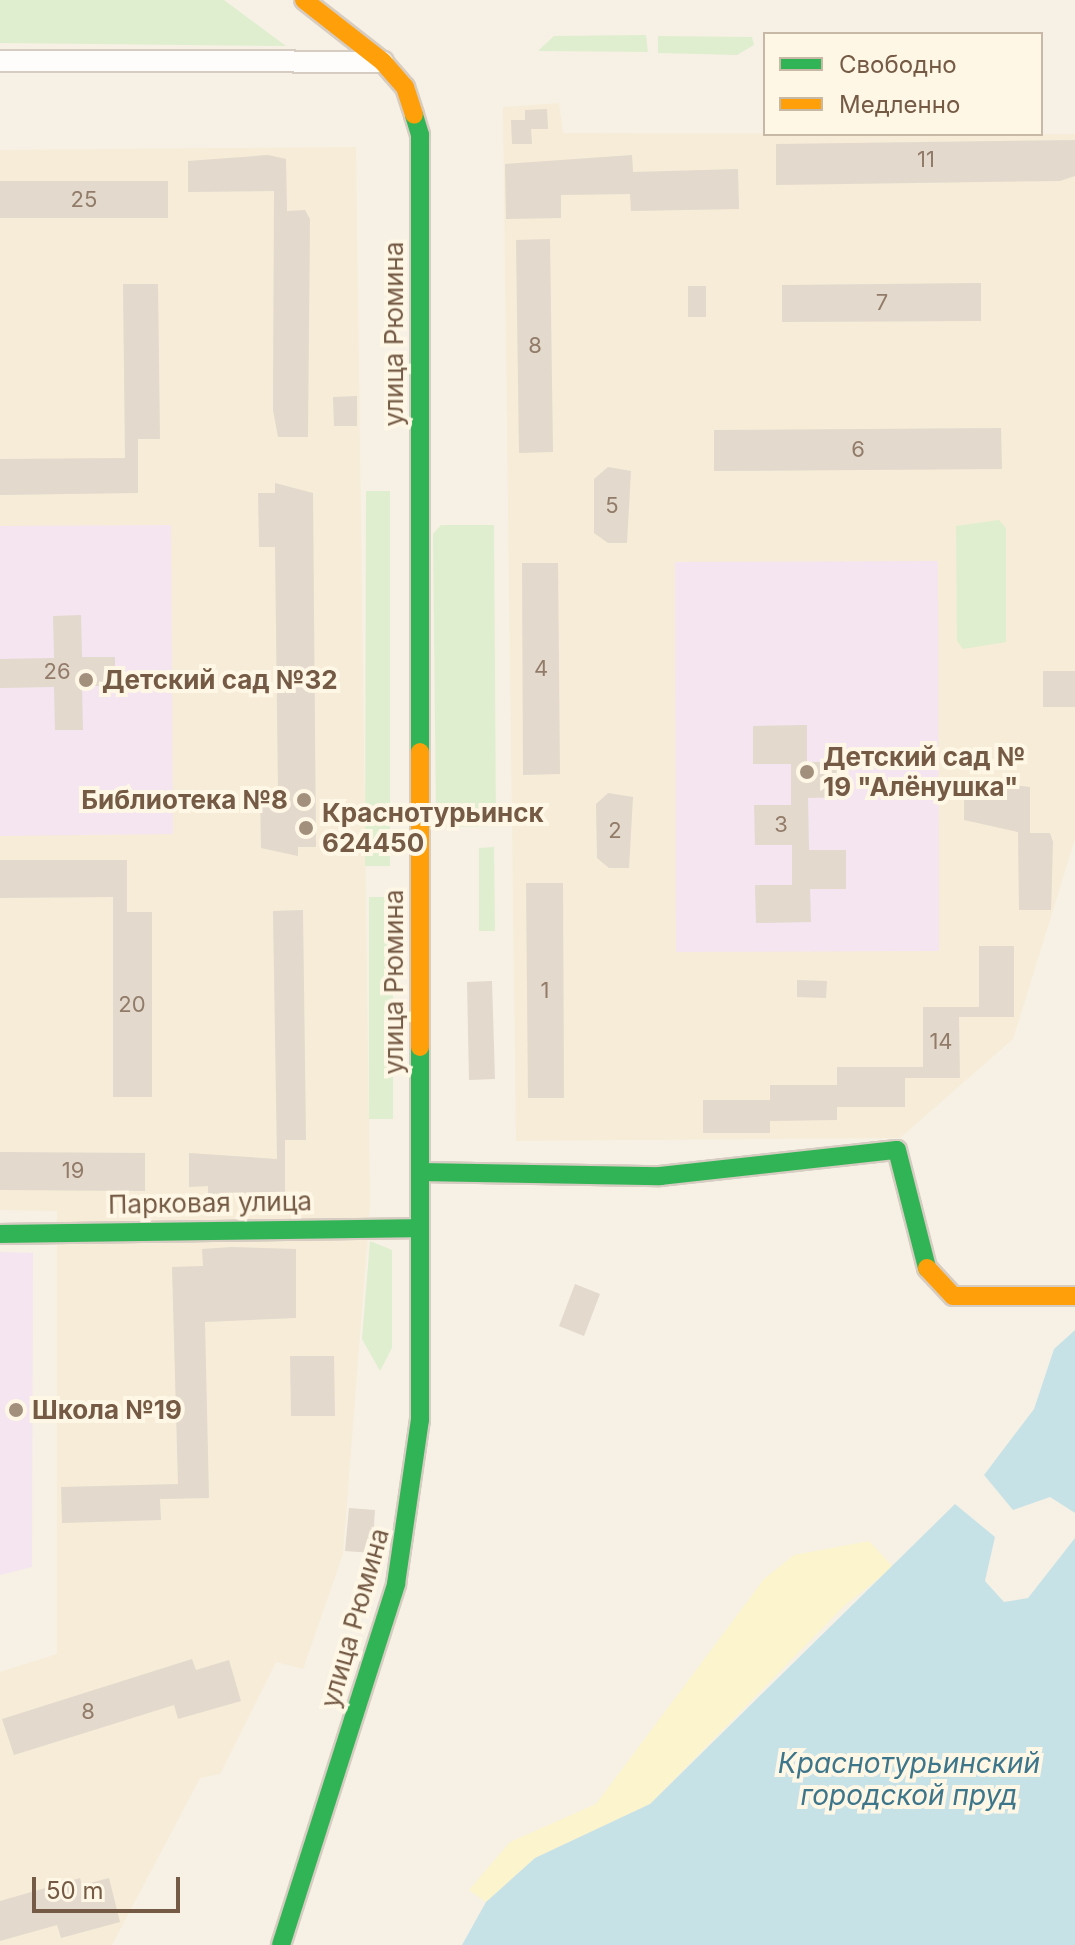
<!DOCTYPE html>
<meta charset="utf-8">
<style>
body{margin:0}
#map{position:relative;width:1075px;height:1945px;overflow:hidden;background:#f7f1e5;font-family:Inter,sans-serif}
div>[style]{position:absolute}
.residential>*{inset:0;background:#f6ecd7}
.education>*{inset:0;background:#f4e5f0}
.green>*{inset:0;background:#dfeece}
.sand>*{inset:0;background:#fbf4cc}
.water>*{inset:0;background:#c7e2e7}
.building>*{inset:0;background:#e3d9cd}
.roads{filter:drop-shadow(2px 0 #d6ccc1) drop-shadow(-2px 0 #d6ccc1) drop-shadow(0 2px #d6ccc1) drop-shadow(0 -2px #d6ccc1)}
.street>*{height:20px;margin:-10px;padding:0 10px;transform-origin:10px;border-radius:10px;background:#fefdfb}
.fast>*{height:18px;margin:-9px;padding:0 9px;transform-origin:9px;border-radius:9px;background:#30b455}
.slow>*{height:18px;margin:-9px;padding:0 9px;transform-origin:9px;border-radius:9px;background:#ff9f0a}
.dots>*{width:22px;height:22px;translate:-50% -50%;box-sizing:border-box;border:4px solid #fff7e6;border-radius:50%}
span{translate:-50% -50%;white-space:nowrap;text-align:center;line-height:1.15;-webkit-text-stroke:8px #fff7e6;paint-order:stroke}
.number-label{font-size:22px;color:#927c69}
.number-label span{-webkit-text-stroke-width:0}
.street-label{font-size:26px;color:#755b45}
.poi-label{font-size:26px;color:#755b45;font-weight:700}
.left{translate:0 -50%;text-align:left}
.right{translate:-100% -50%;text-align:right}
.water-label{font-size:28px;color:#3d768a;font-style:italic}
.legend{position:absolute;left:763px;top:32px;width:280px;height:104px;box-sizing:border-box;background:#fff7e6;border:2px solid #c8b9a6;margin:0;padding:10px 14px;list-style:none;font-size:24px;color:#755b45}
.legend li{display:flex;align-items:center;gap:16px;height:40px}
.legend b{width:40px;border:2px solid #c8b9a6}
.scale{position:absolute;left:32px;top:1877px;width:148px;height:36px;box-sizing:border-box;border:4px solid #755b45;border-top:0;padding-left:10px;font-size:24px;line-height:28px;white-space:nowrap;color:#755b45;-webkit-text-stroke:6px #fff7e6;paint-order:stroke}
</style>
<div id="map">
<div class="residential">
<div style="clip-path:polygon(559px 103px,563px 133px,1075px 134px,1075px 839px,1013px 1039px,900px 1138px,516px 1141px,503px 107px)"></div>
<div style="clip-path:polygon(356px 147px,370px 1205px,343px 1554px,303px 1669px,276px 1662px,220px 1774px,200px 1778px,112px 1945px,0 1945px,0 1672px,57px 1654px,57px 1211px,0 1210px,0 150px)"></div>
</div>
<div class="education">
<div style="clip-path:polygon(171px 525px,173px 834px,0 836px,0 526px)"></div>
<div style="clip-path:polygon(938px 561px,939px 951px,676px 952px,675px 562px)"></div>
<div style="clip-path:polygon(0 1252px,33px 1253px,32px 1567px,0 1575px)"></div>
</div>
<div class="green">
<div style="clip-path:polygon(0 0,224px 0,286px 46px,0 43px)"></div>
<div style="clip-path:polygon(646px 35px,648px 52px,538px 51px,554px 36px)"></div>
<div style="clip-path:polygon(658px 36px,752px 37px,754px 45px,737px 55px,658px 53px)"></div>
<div style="clip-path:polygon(366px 491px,390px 491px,390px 866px,365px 866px)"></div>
<div style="clip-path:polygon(999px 520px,1006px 528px,1006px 642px,963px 649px,957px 641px,956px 526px)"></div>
<div style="clip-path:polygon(441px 525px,494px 525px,496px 826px,447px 827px,436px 818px,433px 534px)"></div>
<div style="clip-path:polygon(494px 847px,495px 931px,479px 931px,479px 848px)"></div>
<div style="clip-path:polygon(369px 897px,393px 897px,393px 1119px,369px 1119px)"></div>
<div style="clip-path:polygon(370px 1241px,392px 1250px,392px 1348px,380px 1371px,362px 1339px)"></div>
</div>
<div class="sand">
<div style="clip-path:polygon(869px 1541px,893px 1567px,844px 1606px,650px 1804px,535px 1858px,486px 1902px,469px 1890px,510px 1842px,596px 1804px,764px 1579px,794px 1555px)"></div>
</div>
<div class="water">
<div style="clip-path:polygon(1075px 1330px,1075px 1513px,1050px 1497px,1013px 1510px,984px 1475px,1034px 1409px,1054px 1349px)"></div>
<div style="clip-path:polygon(955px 1504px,995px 1537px,985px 1581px,1004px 1602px,1028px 1598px,1075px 1538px,1075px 1945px,462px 1945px,486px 1902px,535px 1858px,650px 1804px)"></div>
</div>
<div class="building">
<div style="clip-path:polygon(547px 109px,548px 129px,531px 129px,532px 144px,512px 144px,511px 120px,525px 120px,525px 110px)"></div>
<div style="clip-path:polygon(1075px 140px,1075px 176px,1060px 181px,776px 185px,776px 144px)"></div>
<div style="clip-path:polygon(268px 155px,286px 159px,287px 211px,305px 210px,310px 219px,308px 437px,278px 437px,273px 410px,274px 191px,188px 192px,188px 161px)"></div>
<div style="clip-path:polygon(632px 155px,633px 172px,738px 169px,739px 209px,631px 211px,630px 194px,561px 195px,561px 218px,506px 219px,505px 164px)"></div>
<div style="clip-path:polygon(0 181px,168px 181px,168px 218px,0 218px)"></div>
<div style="clip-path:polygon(550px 239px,553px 452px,519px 453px,516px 240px)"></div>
<div style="clip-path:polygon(981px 283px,981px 321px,782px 322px,782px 285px)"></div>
<div style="clip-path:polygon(123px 284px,158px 284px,160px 439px,138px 439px,138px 493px,0 495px,0 459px,125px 458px)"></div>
<div style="clip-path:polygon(688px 286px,706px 286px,706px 317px,688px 317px)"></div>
<div style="clip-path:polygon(357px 396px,357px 426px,334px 426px,333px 397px)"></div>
<div style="clip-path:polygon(1001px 428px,1002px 469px,714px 471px,714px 430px)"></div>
<div style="clip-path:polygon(608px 467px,631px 471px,627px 543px,608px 543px,594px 533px,594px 479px)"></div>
<div style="clip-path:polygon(275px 483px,313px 493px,316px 847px,298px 847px,298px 856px,261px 848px,260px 792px,278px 792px,275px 547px,259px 547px,258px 493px,275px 493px)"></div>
<div style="clip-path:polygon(522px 563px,558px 563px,560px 774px,523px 775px)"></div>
<div style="clip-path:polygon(81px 615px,82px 657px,115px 657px,115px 686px,82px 686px,83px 730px,55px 730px,54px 687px,0 688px,0 659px,54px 658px,53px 616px)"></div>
<div style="clip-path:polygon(1043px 671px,1075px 671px,1075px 707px,1043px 707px)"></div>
<div style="clip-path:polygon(807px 725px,807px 762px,845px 762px,846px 797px,808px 798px,809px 850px,846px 850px,846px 889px,810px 889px,811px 922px,756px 923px,755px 885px,792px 885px,792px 845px,755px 845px,754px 805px,791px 805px,791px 764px,753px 764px,753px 726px)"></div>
<div style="clip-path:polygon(1010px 785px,1030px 787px,1030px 833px,1050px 833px,1053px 842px,1051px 910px,1019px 910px,1018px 832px,964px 820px,964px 788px)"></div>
<div style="clip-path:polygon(608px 793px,633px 797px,629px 868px,609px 868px,597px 858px,596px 804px)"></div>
<div style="clip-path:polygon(0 860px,127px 860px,127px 912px,152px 912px,152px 1097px,113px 1097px,113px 897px,0 898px)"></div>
<div style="clip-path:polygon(526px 883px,563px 883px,564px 1098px,528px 1098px)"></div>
<div style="clip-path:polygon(303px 910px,306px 1140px,285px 1140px,285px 1192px,208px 1194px,208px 1186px,189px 1187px,189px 1153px,277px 1159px,273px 911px)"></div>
<div style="clip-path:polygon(979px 946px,1014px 946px,1014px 1017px,959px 1017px,960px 1078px,905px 1078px,905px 1107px,837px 1107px,837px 1120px,770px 1121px,770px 1133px,703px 1133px,703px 1100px,770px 1100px,770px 1085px,837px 1085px,837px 1067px,923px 1067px,923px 1007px,979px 1007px)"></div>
<div style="clip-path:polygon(797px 980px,827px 981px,826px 998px,797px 997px)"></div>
<div style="clip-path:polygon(492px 981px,495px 1079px,469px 1080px,467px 982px)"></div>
<div style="clip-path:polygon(0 1152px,145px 1153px,145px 1191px,0 1190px)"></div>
<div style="clip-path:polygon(232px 1247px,296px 1249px,296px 1318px,205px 1322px,209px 1498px,160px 1499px,161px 1520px,62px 1523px,61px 1487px,178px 1484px,172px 1267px,203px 1266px,202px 1249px)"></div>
<div style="clip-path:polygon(575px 1284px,600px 1294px,584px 1336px,559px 1326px)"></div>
<div style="clip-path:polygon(290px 1356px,334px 1356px,335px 1416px,291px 1416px)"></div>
<div style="clip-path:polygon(349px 1508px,375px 1510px,372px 1553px,345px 1551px)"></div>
<div style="clip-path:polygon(192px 1659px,196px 1670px,229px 1660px,241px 1701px,178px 1719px,174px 1705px,14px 1755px,2px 1719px)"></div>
<div style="clip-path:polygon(80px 1878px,82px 1885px,109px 1878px,120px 1922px,61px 1938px,57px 1925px,0 1941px,0 1901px)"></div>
</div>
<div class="roads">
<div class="street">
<div style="left:0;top:61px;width:383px;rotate:0.1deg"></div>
</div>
<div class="fast">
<div style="left:414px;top:115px;width:21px;rotate:73deg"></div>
<div style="left:420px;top:135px;width:617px;rotate:90deg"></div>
<div style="left:420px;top:1172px;width:240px;rotate:1deg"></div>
<div style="left:660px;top:1176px;width:238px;rotate:-6.3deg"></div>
<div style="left:897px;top:1150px;width:122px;rotate:75.7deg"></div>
<div style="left:0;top:1234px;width:420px;rotate:-0.8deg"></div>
<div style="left:281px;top:1945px;width:379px;rotate:-72.3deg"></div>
<div style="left:396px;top:1584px;width:166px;rotate:-81.7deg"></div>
<div style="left:420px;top:1420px;width:373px;rotate:-90deg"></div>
</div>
<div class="slow">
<div style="left:304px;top:0;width:100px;rotate:38.1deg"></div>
<div style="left:383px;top:62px;width:33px;rotate:49deg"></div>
<div style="left:405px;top:87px;width:29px;rotate:72deg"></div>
<div style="left:420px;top:752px;width:295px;rotate:90deg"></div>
<div style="left:927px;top:1268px;width:38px;rotate:47deg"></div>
<div style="left:953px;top:1296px;width:122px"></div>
</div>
</div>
<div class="dots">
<div style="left:86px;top:680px;background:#a2907d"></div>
<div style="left:807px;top:772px;background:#a2907d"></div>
<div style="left:304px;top:800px;background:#a2907d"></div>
<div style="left:306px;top:828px;background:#a2907d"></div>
<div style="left:16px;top:1410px;background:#a2907d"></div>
</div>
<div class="number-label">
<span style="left:926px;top:160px">11</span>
<span style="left:84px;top:200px">25</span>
<span style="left:882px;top:303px">7</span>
<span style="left:535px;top:346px">8</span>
<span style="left:858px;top:450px">6</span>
<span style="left:612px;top:506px">5</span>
<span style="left:541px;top:669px">4</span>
<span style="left:57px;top:672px">26</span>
<span style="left:781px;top:825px">3</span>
<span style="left:615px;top:831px">2</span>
<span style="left:545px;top:991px">1</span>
<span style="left:132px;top:1005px">20</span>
<span style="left:941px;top:1042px">14</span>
<span style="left:73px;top:1171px">19</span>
<span style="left:88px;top:1712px">8</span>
</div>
<div class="street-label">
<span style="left:394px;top:334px;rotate:-90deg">улица Рюмина</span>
<span style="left:394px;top:982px;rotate:-90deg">улица Рюмина</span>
<span style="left:210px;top:1203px;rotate:-1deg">Парковая улица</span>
<span style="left:355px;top:1618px;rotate:-74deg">улица Рюмина</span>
</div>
<div class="poi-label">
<span class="left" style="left:102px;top:680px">Детский сад №32</span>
<span class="left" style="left:823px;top:772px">Детский сад №<br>19 "Алёнушка"</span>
<span class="right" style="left:288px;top:800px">Библиотека №8</span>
<span class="left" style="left:322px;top:828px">Краснотурьинск<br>624450</span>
<span class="left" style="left:32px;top:1410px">Школа №19</span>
</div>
<div class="water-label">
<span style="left:909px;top:1779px">Краснотурьинский<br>городской пруд</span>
</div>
<ul class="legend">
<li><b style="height:10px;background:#30b455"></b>Свободно</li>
<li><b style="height:10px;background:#ff9f0a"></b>Медленно</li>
</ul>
<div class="scale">50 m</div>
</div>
